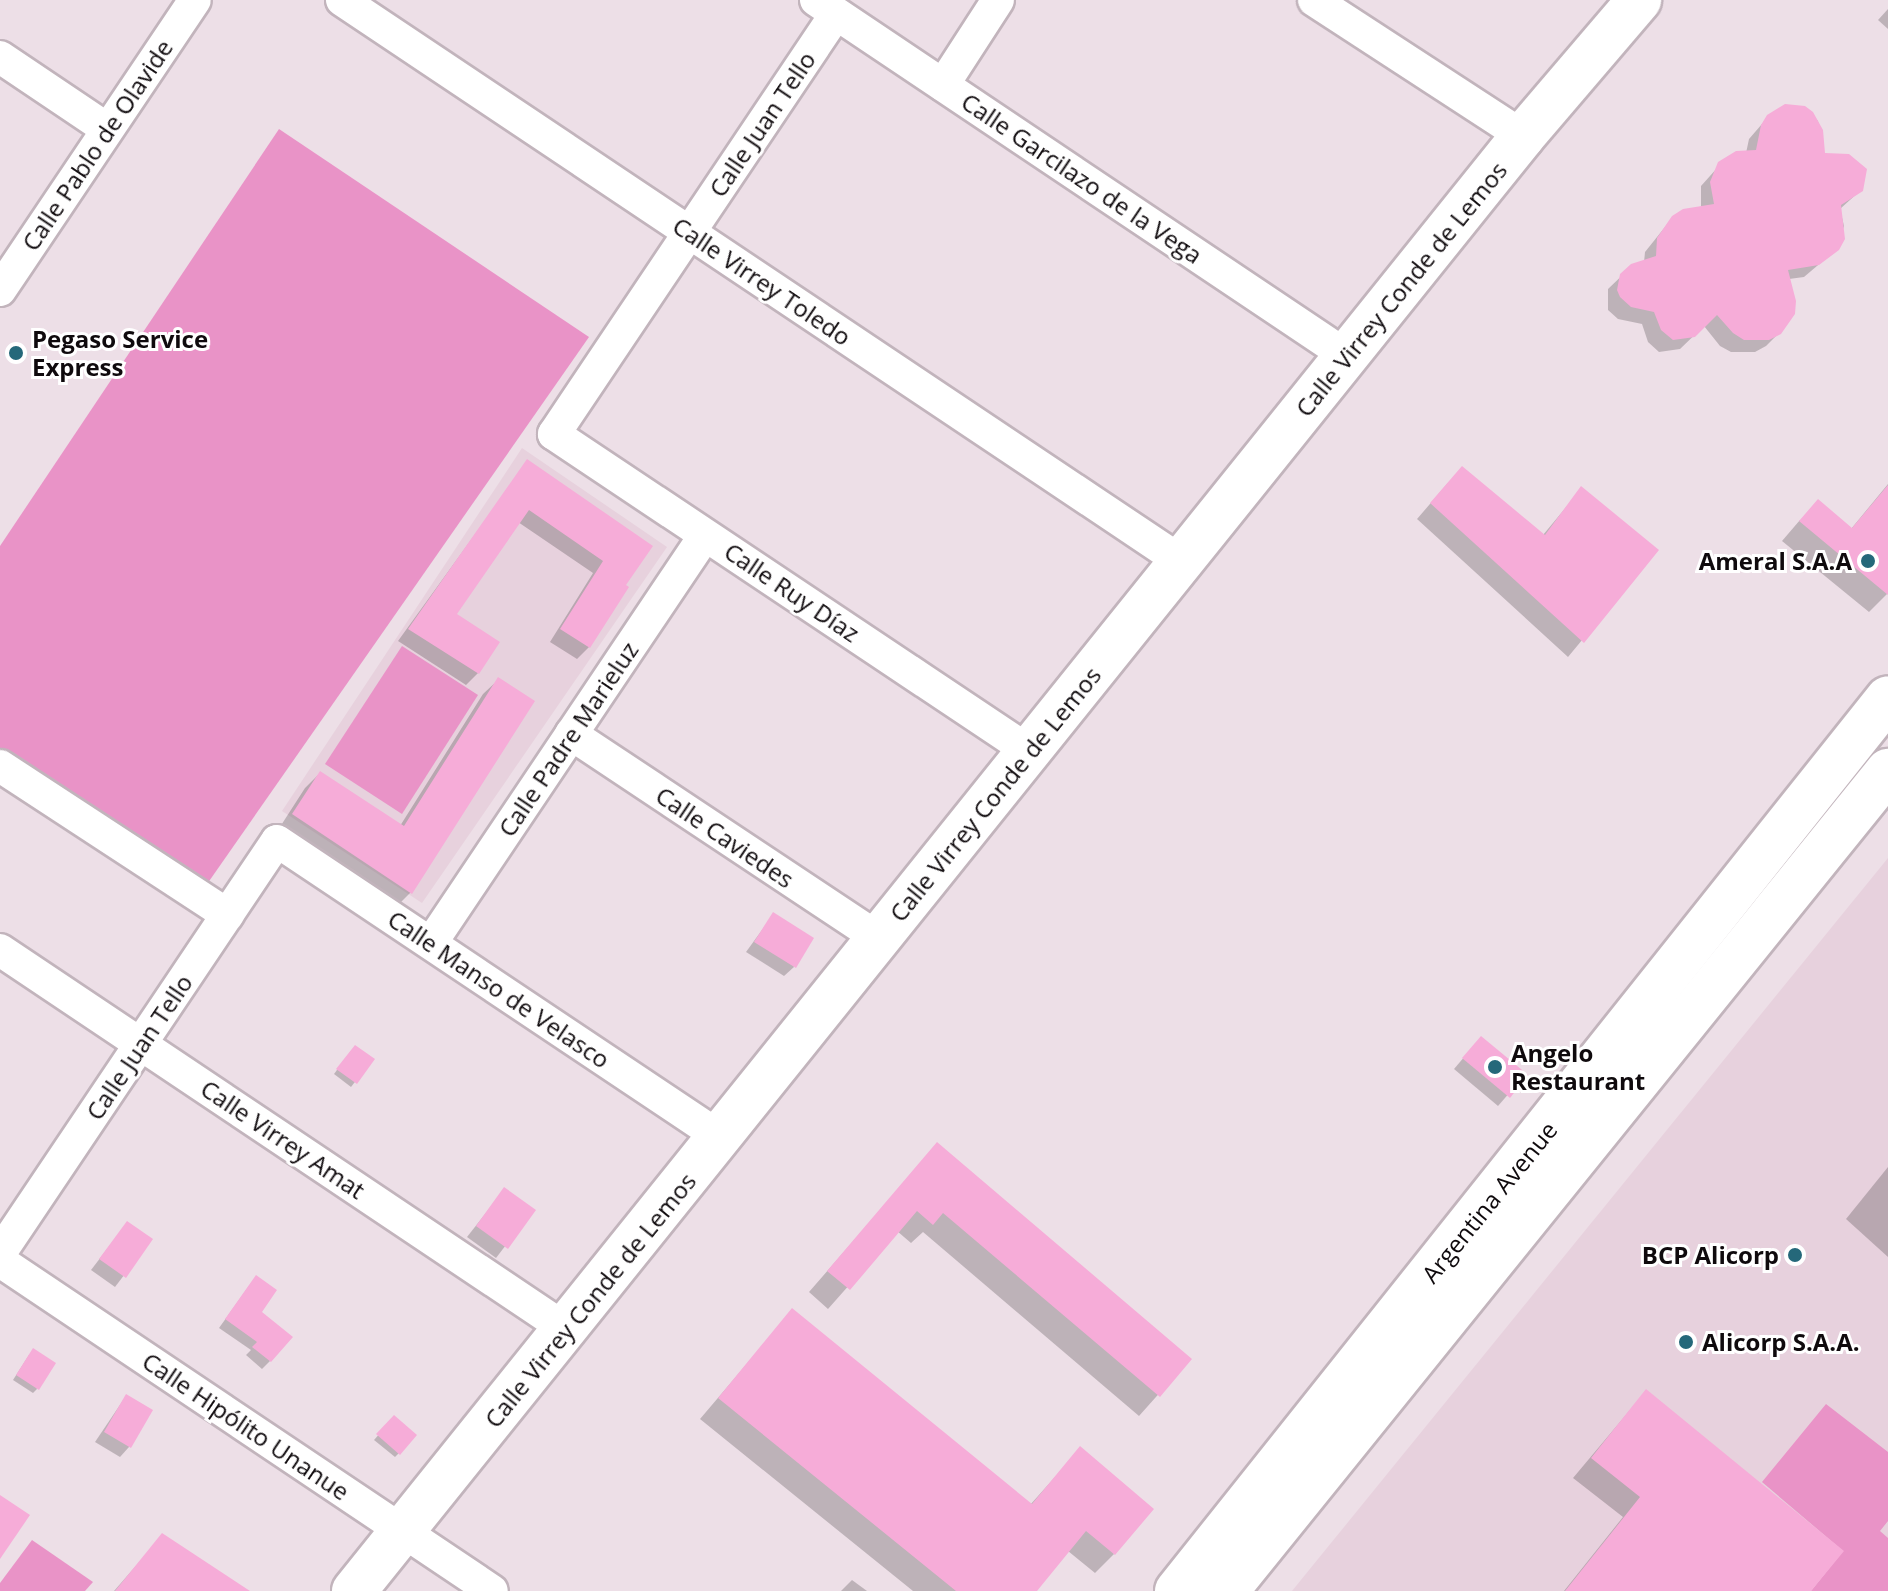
<!DOCTYPE html>
<meta charset="utf-8">
<style>
body{margin:0}
#map{position:relative;width:1888px;height:1591px;overflow:hidden;background:#eddfe7;font-family:"Open Sans",sans-serif}
div>[style]{position:absolute}
.built>*{inset:0;background:#e7d1dd}
.green>*{inset:0;background:#e993c7}
.shadow>*{inset:0;background:#0003}
.building>*{inset:0;background:#f6acd8}
.roads{filter:drop-shadow(2px 0 #c2b4bc) drop-shadow(-2px 0 #c2b4bc) drop-shadow(0 2px #c2b4bc) drop-shadow(0 -2px #c2b4bc)}
.street>*{height:32px;margin:-16px;padding:0 16px;transform-origin:16px;border-radius:16px;background:#fff}
.secondary>*{height:44px;margin:-22px;padding:0 22px;transform-origin:22px;border-radius:22px;background:#fff}
.dots>*{width:22px;height:22px;translate:-50% -50%;box-sizing:border-box;border:4px solid #fff;border-radius:50%}
span{translate:-50% -50%;white-space:nowrap;text-align:center;line-height:1.15;-webkit-text-stroke:6px #fff;paint-order:stroke}
.street-label{font-size:24px;color:#0f0a0d}
.poi-label{font-size:24px;color:#0f0a0d;font-weight:700}
.left{translate:0 -50%;text-align:left}
.right{translate:-100% -50%;text-align:right}
</style>
<div id="map">
<div class="built">
<div style="clip-path:polygon(522px 448px,667px 547px,422px 903px,282px 811px)"></div>
<div style="clip-path:polygon(1888px 858px,1888px 1591px,1292px 1591px)"></div>
</div>
<div class="green">
<div style="clip-path:polygon(279px 129px,589px 337px,205px 887px,0 755px,0 546px)"></div>
<div style="clip-path:polygon(402px 646px,478px 695px,402px 814px,325px 764px)"></div>
<div style="clip-path:polygon(1826px 1404px,1888px 1452px,1888px 1521px,1880px 1531px,1888px 1538px,1888px 1591px,1811px 1591px,1843px 1551px,1762px 1482px)"></div>
<div style="clip-path:polygon(32px 1540px,93px 1582px,85px 1591px,0 1591px,0 1583px)"></div>
</div>
<div class="shadow">
<div style="clip-path:polygon(1888px 9px,1888px 29px,1878px 20px)"></div>
<div style="clip-path:polygon(1804px 108px,1818px 121px,1823px 154px,1861px 190px,1840px 209px,1844px 226px,1837px 249px,1804px 277px,1789px 279px,1779px 333px,1766px 346px,1755px 352px,1731px 352px,1720px 346px,1704px 326px,1680px 349px,1659px 352px,1648px 342px,1642px 324px,1618px 319px,1608px 310px,1608px 289px,1632px 266px,1644px 262px,1645px 252px,1673px 217px,1701px 209px,1701px 186px,1727px 157px,1746px 153px,1749px 139px,1768px 117px)"></div>
<div style="clip-path:polygon(528px 461px,626px 587px,589px 647px,577px 659px,550px 642px,593px 573px,518px 522px,455px 615px,478px 673px,466px 685px,398px 641px)"></div>
<div style="clip-path:polygon(1448px 483px,1543px 535px,1582px 488px,1656px 551px,1568px 657px,1417px 519px)"></div>
<div style="clip-path:polygon(1888px 484px,1888px 593px,1869px 612px,1782px 541px,1800px 520px,1851px 529px)"></div>
<div style="clip-path:polygon(498px 680px,411px 892px,396px 907px,278px 830px,305px 788px,320px 773px,400px 826px,483px 694px)"></div>
<div style="clip-path:polygon(773px 915px,794px 967px,784px 976px,746px 952px)"></div>
<div style="clip-path:polygon(1471px 1049px,1525px 1075px,1498px 1106px,1454px 1069px)"></div>
<div style="clip-path:polygon(351px 1051px,372px 1060px,351px 1087px,334px 1074px)"></div>
<div style="clip-path:polygon(937px 1145px,1189px 1360px,1139px 1416px,923px 1232px,911px 1243px,897px 1231px,828px 1309px,809px 1292px)"></div>
<div style="clip-path:polygon(1888px 1167px,1888px 1257px,1846px 1219px)"></div>
<div style="clip-path:polygon(504px 1190px,533px 1210px,496px 1258px,467px 1237px)"></div>
<div style="clip-path:polygon(127px 1223px,151px 1240px,115px 1287px,91px 1270px)"></div>
<div style="clip-path:polygon(249px 1286px,260px 1312px,270px 1361px,262px 1369px,246px 1355px,251px 1350px,219px 1328px)"></div>
<div style="clip-path:polygon(792px 1311px,1030px 1505px,1080px 1449px,1114px 1554px,1095px 1573px,1068px 1551px,1035px 1591px,913px 1591px,700px 1419px)"></div>
<div style="clip-path:polygon(29px 1355px,37px 1389px,33px 1393px,13px 1380px)"></div>
<div style="clip-path:polygon(1646px 1391px,1809px 1591px,1564px 1591px,1623px 1517px,1573px 1478px)"></div>
<div style="clip-path:polygon(126px 1396px,129px 1447px,120px 1457px,95px 1442px)"></div>
<div style="clip-path:polygon(394px 1417px,399px 1453px,395px 1457px,374px 1440px)"></div>
<div style="clip-path:polygon(162px 1536px,246px 1591px,114px 1591px)"></div>
<div style="clip-path:polygon(852px 1580px,867px 1591px,841px 1591px)"></div>
</div>
<div class="building">
<div style="clip-path:polygon(1785px 104px,1805px 106px,1813px 112px,1823px 130px,1825px 153px,1849px 154px,1867px 169px,1863px 191px,1841px 205px,1845px 239px,1839px 250px,1819px 265px,1788px 270px,1796px 301px,1795px 314px,1781px 334px,1769px 340px,1744px 340px,1733px 333px,1717px 315px,1695px 337px,1673px 340px,1661px 330px,1654px 312px,1631px 307px,1620px 297px,1617px 290px,1620px 274px,1631px 264px,1656px 256px,1657px 238px,1672px 216px,1683px 209px,1714px 204px,1710px 182px,1718px 162px,1736px 151px,1756px 150px,1761px 125px,1767px 115px)"></div>
<div style="clip-path:polygon(527px 459px,653px 546px,626px 585px,629px 587px,590px 648px,560px 629px,603px 561px,529px 510px,457px 614px,500px 642px,479px 674px,408px 629px)"></div>
<div style="clip-path:polygon(1462px 466px,1545px 535px,1581px 486px,1659px 550px,1584px 643px,1430px 503px)"></div>
<div style="clip-path:polygon(1888px 485px,1888px 595px,1799px 521px,1818px 499px,1852px 528px)"></div>
<div style="clip-path:polygon(498px 677px,535px 701px,412px 894px,292px 814px,320px 771px,404px 826px)"></div>
<div style="clip-path:polygon(773px 912px,814px 938px,796px 968px,754px 942px)"></div>
<div style="clip-path:polygon(1481px 1036px,1528px 1075px,1510px 1098px,1462px 1058px)"></div>
<div style="clip-path:polygon(355px 1045px,375px 1059px,357px 1084px,336px 1069px)"></div>
<div style="clip-path:polygon(937px 1142px,1192px 1359px,1160px 1397px,943px 1213px,933px 1225px,917px 1211px,850px 1290px,827px 1271px)"></div>
<div style="clip-path:polygon(504px 1187px,536px 1210px,508px 1249px,476px 1226px)"></div>
<div style="clip-path:polygon(127px 1221px,153px 1239px,126px 1278px,99px 1259px)"></div>
<div style="clip-path:polygon(256px 1275px,277px 1290px,262px 1312px,293px 1337px,271px 1362px,252px 1347px,257px 1342px,225px 1319px)"></div>
<div style="clip-path:polygon(792px 1308px,1032px 1504px,1080px 1446px,1154px 1509px,1115px 1555px,1086px 1531px,1037px 1591px,956px 1591px,718px 1398px)"></div>
<div style="clip-path:polygon(33px 1348px,56px 1363px,39px 1390px,16px 1375px)"></div>
<div style="clip-path:polygon(1646px 1389px,1844px 1551px,1811px 1591px,1565px 1591px,1640px 1497px,1591px 1458px)"></div>
<div style="clip-path:polygon(126px 1394px,153px 1410px,131px 1448px,104px 1432px)"></div>
<div style="clip-path:polygon(394px 1415px,417px 1435px,400px 1455px,376px 1434px)"></div>
<div style="clip-path:polygon(0 1495px,30px 1515px,0 1559px)"></div>
<div style="clip-path:polygon(162px 1533px,250px 1591px,115px 1591px)"></div>
</div>
<div class="roads">
<div class="street">
<div style="left:342px;top:0;width:1011px;rotate:33.78deg"></div>
<div style="left:816px;top:0;width:639px;rotate:33.84deg"></div>
<div style="left:1314px;top:0;width:249px;rotate:33.1deg"></div>
<div style="left:836px;top:14px;width:506px;rotate:123.88deg"></div>
<div style="left:554px;top:434px;width:571px;rotate:33.72deg"></div>
<div style="left:0;top:57px;width:129px;rotate:33.9deg"></div>
<div style="left:943px;top:85px;width:101px;rotate:-57.1deg"></div>
<div style="left:0;top:290px;width:349px;rotate:-56.1deg"></div>
<div style="left:571px;top:734px;width:370px;rotate:33.6deg"></div>
<div style="left:0;top:766px;width:272px;rotate:33.2deg"></div>
<div style="left:431px;top:943px;width:491px;rotate:-56.1deg"></div>
<div style="left:0;top:950px;width:681px;rotate:33.81deg"></div>
<div style="left:0;top:1253px;width:496px;rotate:-56.1deg"></div>
<div style="left:277px;top:841px;width:533px;rotate:33.75deg"></div>
<div style="left:0;top:1261px;width:592px;rotate:33.85deg"></div>
</div>
<div class="secondary">
<div style="left:354px;top:1591px;width:1866px;rotate:-51.22deg"></div>
<div style="left:1523px;top:136px;width:179px;rotate:-49.5deg"></div>
<div style="left:1177px;top:1591px;width:1141px;rotate:-51.47deg"></div>
<div style="left:1226px;top:1591px;width:1054px;rotate:-51.09deg"></div>
</div>
</div>
<div class="dots">
<div style="left:16px;top:353px;background:#25687a"></div>
<div style="left:1868px;top:561px;background:#25687a"></div>
<div style="left:1495px;top:1067px;background:#25687a"></div>
<div style="left:1795px;top:1255px;background:#25687a"></div>
<div style="left:1686px;top:1342px;background:#25687a"></div>
</div>
<div class="street-label">
<span style="left:762px;top:124px;rotate:-56deg">Calle Juan Tello</span>
<span style="left:97px;top:145px;rotate:-56deg">Calle Pablo de Olavide</span>
<span style="left:1082px;top:178px;rotate:34deg">Calle Garcilazo de la Vega</span>
<span style="left:762px;top:281px;rotate:34deg">Calle Virrey Toledo</span>
<span style="left:1401px;top:289px;rotate:-51deg">Calle Virrey Conde de Lemos</span>
<span style="left:792px;top:592px;rotate:34deg">Calle Ruy Díaz</span>
<span style="left:568px;top:739px;rotate:-56deg">Calle Padre Marieluz</span>
<span style="left:995px;top:794px;rotate:-51deg">Calle Virrey Conde de Lemos</span>
<span style="left:725px;top:837px;rotate:34deg">Calle Caviedes</span>
<span style="left:499px;top:989px;rotate:34deg">Calle Manso de Velasco</span>
<span style="left:139px;top:1047px;rotate:-56deg">Calle Juan Tello</span>
<span style="left:283px;top:1139px;rotate:34deg">Calle Virrey Amat</span>
<span style="left:1489px;top:1202px;rotate:-51deg">Argentina Avenue</span>
<span style="left:590px;top:1300px;rotate:-51deg">Calle Virrey Conde de Lemos</span>
<span style="left:246px;top:1426px;rotate:34deg">Calle Hipólito Unanue</span>
</div>
<div class="poi-label">
<span class="left" style="left:32px;top:353px">Pegaso Service<br>Express</span>
<span class="right" style="left:1852px;top:561px">Ameral S.A.A</span>
<span class="left" style="left:1511px;top:1067px">Angelo<br>Restaurant</span>
<span class="right" style="left:1779px;top:1255px">BCP Alicorp</span>
<span class="left" style="left:1702px;top:1342px">Alicorp S.A.A.</span>
</div>
</div>
